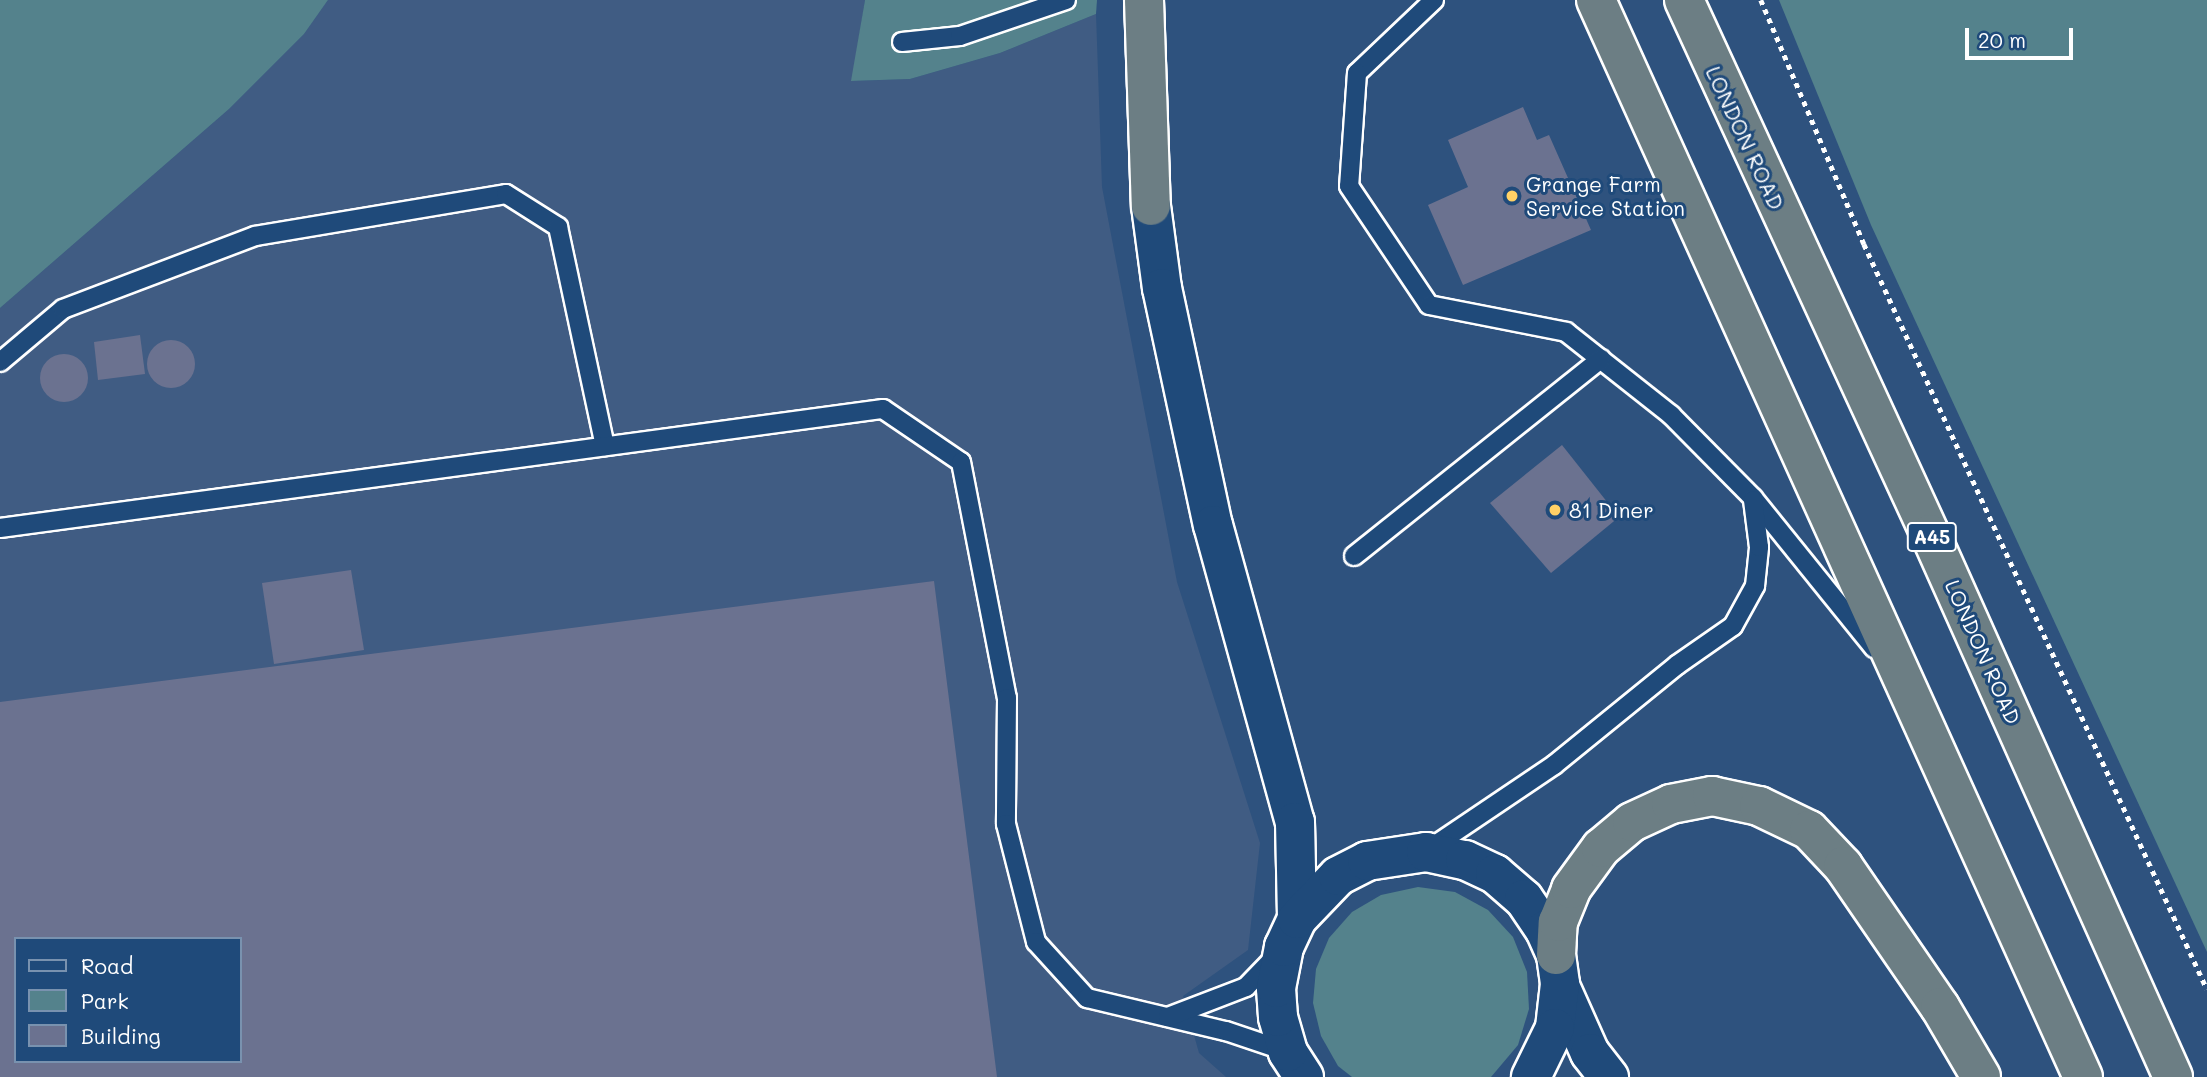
<!DOCTYPE html>
<style>
body{margin:0}
#map{position:relative;width:2207px;height:1077px;overflow:hidden;background:#2e527e;font-family:Mali,sans-serif}
div>[style]{position:absolute}
.built>*{inset:0;background:#405c83}
.green>*{inset:0;background:#54828c}
.building>*{inset:0;background:#6b7290}
.round{border-radius:50%}
.path>*{height:4.5px;margin-top:-2.25px;transform-origin:0;background:repeating-linear-gradient(90deg,#fff 0 5px,transparent 0 10px)}
.roads{filter:drop-shadow(2px 0 #fff) drop-shadow(-2px 0 #fff) drop-shadow(0 2px #fff) drop-shadow(0 -2px #fff)}
.service>*{height:18px;margin:-9px;padding:0 9px;transform-origin:9px;border-radius:9px;background:#1f4a7a}
.tertiary>*{height:38px;margin:-19px;padding:0 19px;transform-origin:19px;border-radius:19px;background:#1f4a7a}
.trunk>*{height:38px;margin:-19px;padding:0 19px;transform-origin:19px;border-radius:19px;background:#6c7e84}
.dots>*{width:19px;height:19px;translate:-50% -50%;box-sizing:border-box;border:4px solid #1f4a7a;border-radius:50%}
span{translate:-50% -50%;white-space:nowrap;text-align:center;line-height:1.15;-webkit-text-stroke:6px #1f4a7a;paint-order:stroke}
.shield-label span{padding:2px 5px;background:#1f4a7a;border:2px solid;border-radius:5px;-webkit-text-stroke-width:0}
.shield-label{font-size:19px;color:#fff;font-weight:700}
.street-label{font-size:21px;color:#fff}
.poi-label{font-size:21px;color:#fff}
.left{translate:0 -50%;text-align:left}
.legend{position:absolute;left:14px;top:937px;width:228px;height:126px;box-sizing:border-box;background:#1f4a7a;border:2px solid #7992af;margin:0;padding:9px 12px;list-style:none;font-size:21px;color:#fff}
.legend li{display:flex;align-items:center;gap:14px;height:35px}
.legend b{width:35px;border:2px solid #7992af}
.scale{position:absolute;left:1965px;top:28px;width:108px;height:32px;box-sizing:border-box;border:4px solid #fff;border-top:0;padding-left:9px;font-size:21px;line-height:24px;white-space:nowrap;color:#fff;-webkit-text-stroke:5px #1f4a7a;paint-order:stroke}
</style>
<div id="map">
<div class="built">
<div style="clip-path:polygon(evenodd,328px 0,865px 0,852px 81px,910px 79px,1000px 53px,1096px 14px,1102px 187px,1177px 582px,1260px 843px,1248px 950px,1183px 996px,1199px 1053px,1226px 1077px,0 1077px,0 308px,229px 109px,304px 34px,328px 0,16px 939px,240px 939px,240px 1061px,16px 1061px,16px 939px)"></div>
</div>
<div class="green">
<div style="clip-path:polygon(0 0,328px 0,304px 34px,229px 109px,0 308px)"></div>
<div style="clip-path:polygon(865px 0,1097px 0,1096px 14px,1000px 53px,910px 79px,851px 81px)"></div>
<div style="clip-path:polygon(1779px 0,2207px 0,2207px 952px,1871px 225px)"></div>
<div style="clip-path:polygon(1418px 887px,1455px 892px,1488px 910px,1513px 937px,1527px 972px,1529px 1009px,1518px 1045px,1491px 1077px,1352px 1077px,1338px 1066px,1321px 1036px,1313px 1003px,1316px 969px,1329px 938px,1352px 912px,1381px 895px)"></div>
</div>
<div class="building">
<div style="clip-path:polygon(1523px 107px,1537px 140px,1549px 135px,1591px 230px,1463px 285px,1428px 205px,1468px 187px,1448px 140px)"></div>
<div style="clip-path:polygon(140px 335px,145px 374px,98px 380px,94px 342px)"></div>
<div class="round" style="left:147px;top:340px;width:48px;height:48px"></div>
<div class="round" style="left:40px;top:354px;width:48px;height:48px"></div>
<div style="clip-path:polygon(1562px 445px,1619px 517px,1551px 573px,1490px 503px)"></div>
<div style="clip-path:polygon(351px 570px,364px 650px,274px 664px,262px 583px)"></div>
<div style="clip-path:polygon(evenodd,934px 581px,997px 1077px,0 1077px,0 702px,934px 581px,16px 939px,240px 939px,240px 1061px,16px 1061px,16px 939px)"></div>
</div>
<div class="path">
<div style="left:1761px;top:0;width:265px;rotate:67.1deg"></div>
<div style="left:1864px;top:244px;width:820px;rotate:65.28deg"></div>
</div>
<div class="roads">
<div class="service">
<div style="left:1434px;top:0;width:106px;rotate:136.5deg"></div>
<div style="left:1357px;top:73px;width:113px;rotate:94deg"></div>
<div style="left:1349px;top:186px;width:143px;rotate:56.1deg"></div>
<div style="left:1429px;top:305px;width:140px;rotate:11.1deg"></div>
<div style="left:1566px;top:332px;width:134px;rotate:38.3deg"></div>
<div style="left:1671px;top:415px;width:117px;rotate:45.3deg"></div>
<div style="left:1753px;top:498px;width:193px;rotate:51.1deg"></div>
<div style="left:902px;top:42px;width:58px;rotate:-5.9deg"></div>
<div style="left:960px;top:36px;width:112px;rotate:-18.8deg"></div>
<div style="left:0;top:362px;width:82px;rotate:-40.1deg"></div>
<div style="left:63px;top:309px;width:205px;rotate:-20.8deg"></div>
<div style="left:255px;top:236px;width:254px;rotate:-9.5deg"></div>
<div style="left:506px;top:194px;width:62px;rotate:32.4deg"></div>
<div style="left:558px;top:227px;width:224px;rotate:77.9deg"></div>
<div style="left:0;top:528px;width:891px;rotate:-7.68deg"></div>
<div style="left:883px;top:409px;width:94px;rotate:34.2deg"></div>
<div style="left:961px;top:462px;width:240px;rotate:79deg"></div>
<div style="left:1007px;top:698px;width:126px;rotate:90.5deg"></div>
<div style="left:1006px;top:824px;width:122px;rotate:75.7deg"></div>
<div style="left:1036px;top:942px;width:76px;rotate:47.7deg"></div>
<div style="left:1087px;top:998px;width:143px;rotate:13.4deg"></div>
<div style="left:1226px;top:1031px;width:65px;rotate:18.7deg"></div>
<div style="left:1354px;top:556px;width:316px;rotate:-38.6deg"></div>
<div style="left:1428px;top:850px;width:152px;rotate:-34deg"></div>
<div style="left:1554px;top:765px;width:159px;rotate:-39.1deg"></div>
<div style="left:1677px;top:665px;width:68px;rotate:-34.9deg"></div>
<div style="left:1733px;top:626px;width:46px;rotate:-61.2deg"></div>
<div style="left:1755px;top:586px;width:39px;rotate:-84deg"></div>
<div style="left:1759px;top:547px;width:47px;rotate:-97.3deg"></div>
<div style="left:1168px;top:1017px;width:84px;rotate:-21deg"></div>
<div style="left:1246px;top:987px;width:42px;rotate:-46deg"></div>
</div>
<div class="tertiary">
<div style="left:1151px;top:206px;width:83px;rotate:82.4deg"></div>
<div style="left:1162px;top:288px;width:242px;rotate:77.9deg"></div>
<div style="left:1213px;top:525px;width:308px;rotate:74.6deg"></div>
<div style="left:1295px;top:822px;width:97px;rotate:88.8deg"></div>
<div style="left:1560px;top:986px;width:73px;rotate:65.9deg"></div>
<div style="left:1590px;top:1053px;width:31px;rotate:52deg"></div>
<div style="left:1304px;top:1077px;width:30px;rotate:-123deg"></div>
<div style="left:1288px;top:1052px;width:36px;rotate:-106deg"></div>
<div style="left:1278px;top:1017px;width:29px;rotate:-94deg"></div>
<div style="left:1276px;top:988px;width:42px;rotate:-79deg"></div>
<div style="left:1284px;top:947px;width:31px;rotate:-65deg"></div>
<div style="left:1297px;top:919px;width:59px;rotate:-46.4deg"></div>
<div style="left:1338px;top:876px;width:33px;rotate:-27deg"></div>
<div style="left:1367px;top:861px;width:60px;rotate:-8.7deg"></div>
<div style="left:1426px;top:852px;width:40px;rotate:12deg"></div>
<div style="left:1465px;top:860px;width:33px;rotate:25deg"></div>
<div style="left:1495px;top:874px;width:38px;rotate:41deg"></div>
<div style="left:1524px;top:899px;width:37px;rotate:56deg"></div>
<div style="left:1545px;top:930px;width:27px;rotate:66deg"></div>
<div style="left:1556px;top:955px;width:29px;rotate:82deg"></div>
<div style="left:1560px;top:984px;width:44px;rotate:96.5deg"></div>
<div style="left:1555px;top:1028px;width:55px;rotate:116.1deg"></div>
</div>
<div class="trunk">
<div style="left:1144px;top:0;width:206px;rotate:88.1deg"></div>
<div style="left:1596px;top:0;width:1182px;rotate:65.67deg"></div>
<div style="left:1684px;top:0;width:588px;rotate:65.27deg"></div>
<div style="left:1930px;top:534px;width:595px;rotate:65.89deg"></div>
<div style="left:1556px;top:955px;width:33px;rotate:-87deg"></div>
<div style="left:1558px;top:922px;width:35px;rotate:-68deg"></div>
<div style="left:1571px;top:889px;width:51px;rotate:-53.8deg"></div>
<div style="left:1601px;top:848px;width:40px;rotate:-40deg"></div>
<div style="left:1632px;top:822px;width:43px;rotate:-24.8deg"></div>
<div style="left:1671px;top:804px;width:42px;rotate:-11deg"></div>
<div style="left:1712px;top:796px;width:48px;rotate:12deg"></div>
<div style="left:1759px;top:806px;width:55px;rotate:25.6deg"></div>
<div style="left:1809px;top:830px;width:50px;rotate:46.6deg"></div>
<div style="left:1843px;top:866px;width:171px;rotate:55.5deg"></div>
<div style="left:1940px;top:1007px;width:81px;rotate:59.6deg"></div>
</div>
</div>
<div class="dots">
<div style="left:1512px;top:196px;background:#ffd166"></div>
<div style="left:1555px;top:510px;background:#ffd166"></div>
</div>
<div class="shield-label">
<span style="left:1932px;top:537px">A45</span>
</div>
<div class="street-label">
<span style="left:1745px;top:138px;rotate:65deg">LONDON ROAD</span>
<span style="left:1983px;top:652px;rotate:66deg">LONDON ROAD</span>
</div>
<div class="poi-label">
<span class="left" style="left:1526px;top:196px">Grange Farm<br>Service Station</span>
<span class="left" style="left:1569px;top:510px">81 Diner</span>
</div>
<ul class="legend">
<li><b style="height:9px;background:#1f4a7a"></b>Road</li>
<li><b style="height:19px;background:#54828c"></b>Park</li>
<li><b style="height:19px;background:#6b7290"></b>Building</li>
</ul>
<div class="scale">20 m</div>
</div>
